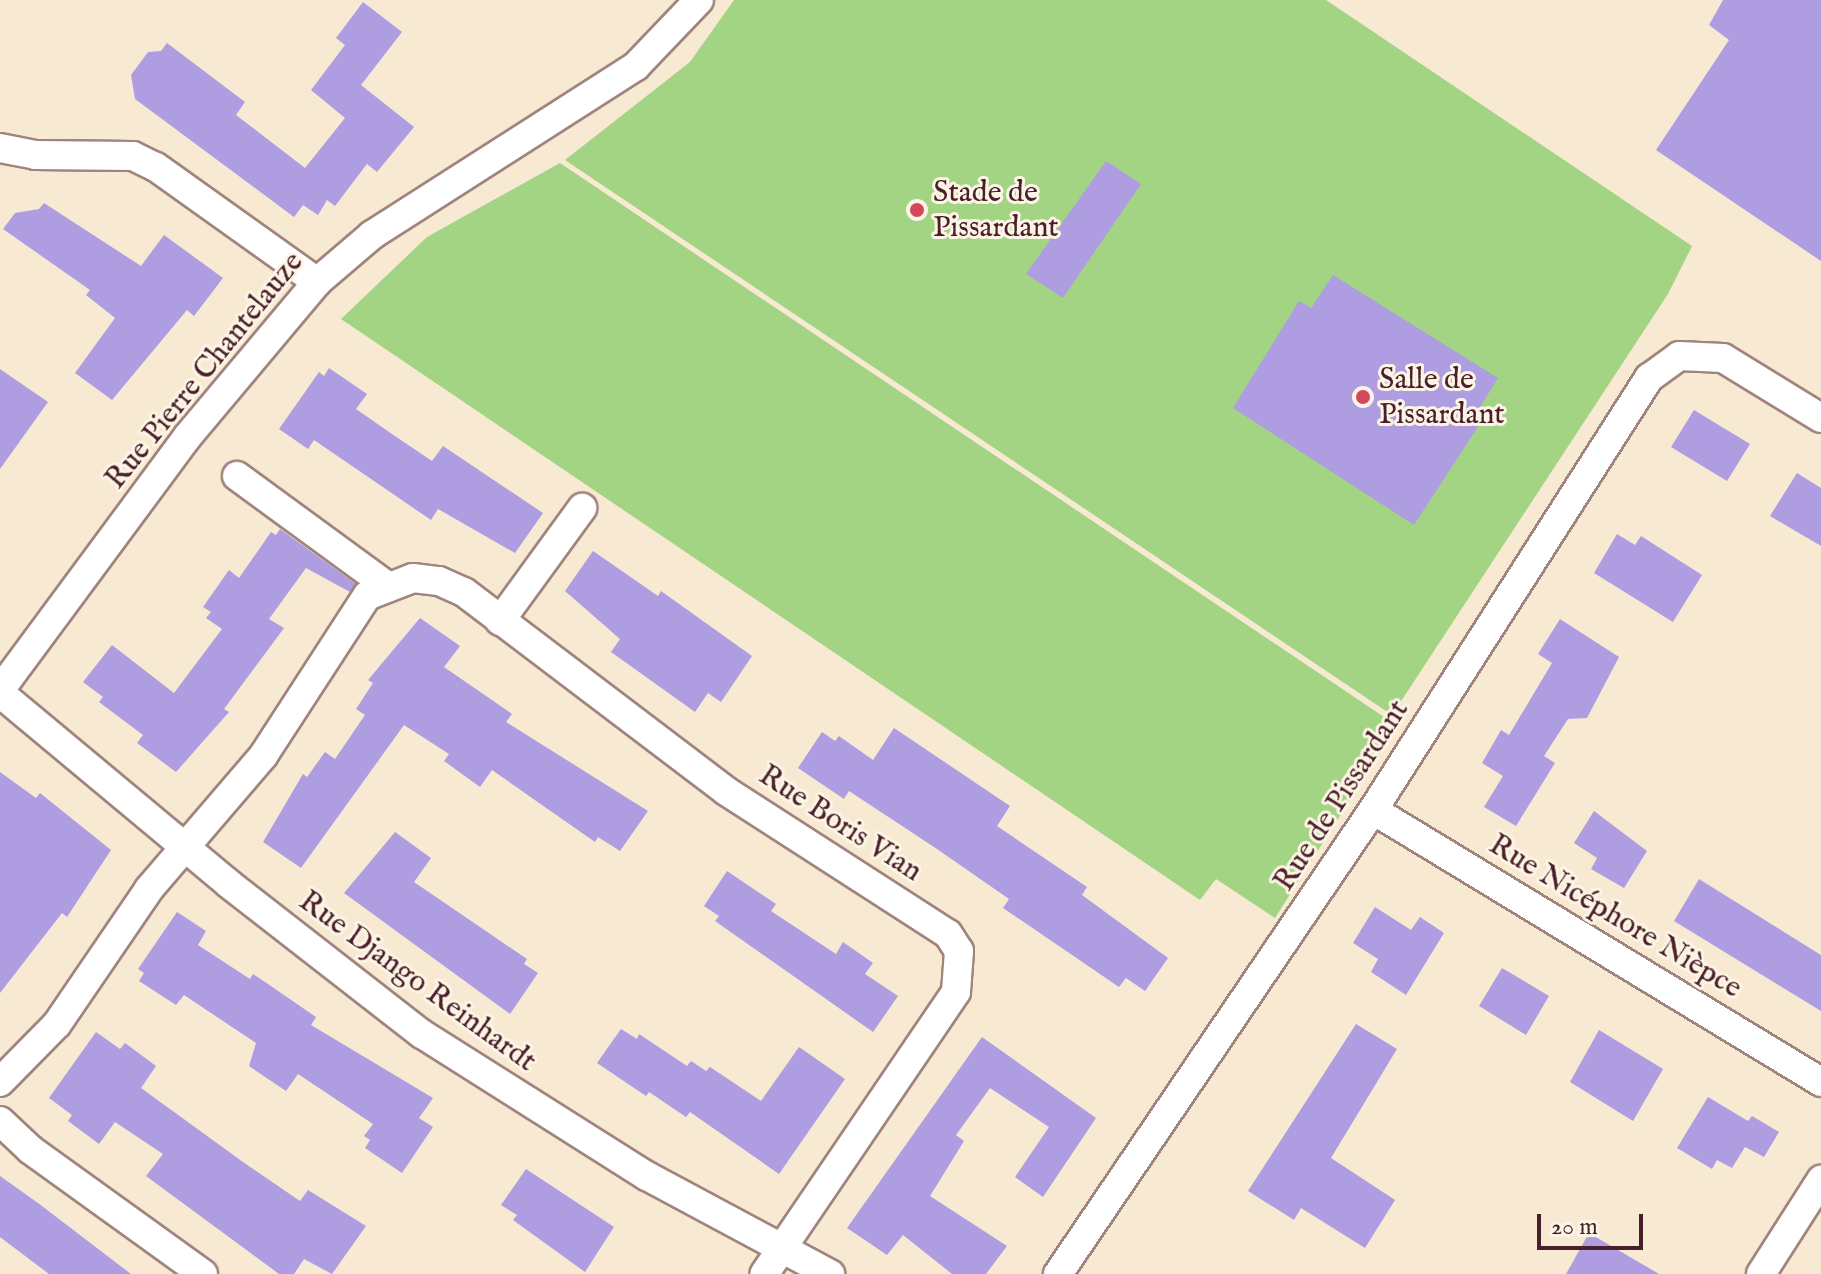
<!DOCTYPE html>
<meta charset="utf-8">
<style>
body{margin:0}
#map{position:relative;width:1821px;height:1274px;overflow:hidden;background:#f7e9d2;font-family:"IM FELL English",serif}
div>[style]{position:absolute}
.green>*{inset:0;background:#a3d483}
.building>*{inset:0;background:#af9de1}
.roads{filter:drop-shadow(2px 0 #a0847e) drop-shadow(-2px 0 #a0847e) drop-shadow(0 2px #a0847e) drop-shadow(0 -2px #a0847e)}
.street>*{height:28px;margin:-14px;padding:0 14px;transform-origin:14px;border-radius:14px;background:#fff}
.dots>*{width:22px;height:22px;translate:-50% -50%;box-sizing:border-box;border:4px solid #fcf5e5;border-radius:50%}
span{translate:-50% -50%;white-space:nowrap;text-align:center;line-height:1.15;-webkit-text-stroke:6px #fcf5e5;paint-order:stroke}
.poi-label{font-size:30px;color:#4a1f2b}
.left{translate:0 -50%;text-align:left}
.street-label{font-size:30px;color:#4a1f2b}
.scale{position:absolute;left:1537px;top:1214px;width:106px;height:36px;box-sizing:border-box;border:4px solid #4a1f2b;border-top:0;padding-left:10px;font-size:24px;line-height:28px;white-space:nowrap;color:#4a1f2b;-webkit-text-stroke:6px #fcf5e5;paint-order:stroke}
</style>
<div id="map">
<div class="green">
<div style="clip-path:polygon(734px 0,1326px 0,1692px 246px,1668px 294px,1392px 715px,565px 160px,690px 62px)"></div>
<div style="clip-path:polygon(560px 163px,1387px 719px,1382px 750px,1275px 918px,1216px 879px,1200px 900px,341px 319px,427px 237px)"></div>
</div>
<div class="building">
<div style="clip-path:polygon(1723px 0,1821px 0,1821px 261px,1656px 150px,1729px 40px,1709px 25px)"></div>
<div style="clip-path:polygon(363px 2px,402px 32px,361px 85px,414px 127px,377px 172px,367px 164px,335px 206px,327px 200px,318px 215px,303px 205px,294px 217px,135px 99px,131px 75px,148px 52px,161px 51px,167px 43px,245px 102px,236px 115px,305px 168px,345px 118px,311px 90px,345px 45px,336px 38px)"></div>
<div style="clip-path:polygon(1106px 161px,1141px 184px,1063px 298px,1026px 274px)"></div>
<div style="clip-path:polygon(44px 203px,141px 266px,164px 235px,223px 278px,194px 316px,187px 310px,112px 400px,75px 373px,115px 318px,86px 295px,90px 290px,3px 229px,15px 213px,39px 209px)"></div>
<div style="clip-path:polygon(1333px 275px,1498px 378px,1475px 415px,1483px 419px,1414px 525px,1233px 408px,1299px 301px,1311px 308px)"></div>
<div style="clip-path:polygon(329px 368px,367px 394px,356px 409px,389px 432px,432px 461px,443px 446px,543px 513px,515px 553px,438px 509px,431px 520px,314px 440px,308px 449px,279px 429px,319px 372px,324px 376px)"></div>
<div style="clip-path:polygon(0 369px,48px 402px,0 469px)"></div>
<div style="clip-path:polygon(1694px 410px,1750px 444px,1727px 481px,1671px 447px)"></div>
<div style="clip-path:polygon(1797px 473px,1821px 488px,1821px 546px,1770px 516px)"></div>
<div style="clip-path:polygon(280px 529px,356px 584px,350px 592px,306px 568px,269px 619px,284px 628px,224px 709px,229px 712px,176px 772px,137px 743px,143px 735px,99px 702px,103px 697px,83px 682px,112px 645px,174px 693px,222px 629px,206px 618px,211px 612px,203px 607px,229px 570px,239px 578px,271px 532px,276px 535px)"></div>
<div style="clip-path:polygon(1617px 534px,1635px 545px,1641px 536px,1702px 575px,1673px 622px,1594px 573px)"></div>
<div style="clip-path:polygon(593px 551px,658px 596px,661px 591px,752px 656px,721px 702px,708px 693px,695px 712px,611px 652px,620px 639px,565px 591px)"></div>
<div style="clip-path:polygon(420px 618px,460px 646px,444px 667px,512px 714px,506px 722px,648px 811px,620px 851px,598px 837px,595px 842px,492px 770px,480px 787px,444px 761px,449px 754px,404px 725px,301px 868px,263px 842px,303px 774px,307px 777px,325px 752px,335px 759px,365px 715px,356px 709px,373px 683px,368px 680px)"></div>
<div style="clip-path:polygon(1560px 619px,1619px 657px,1587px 718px,1568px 719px,1544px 756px,1555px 763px,1516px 826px,1484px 807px,1503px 776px,1482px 763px,1501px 730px,1509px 735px,1552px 663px,1538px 654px)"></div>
<div style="clip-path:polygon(894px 728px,1010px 806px,997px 826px,1087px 887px,1082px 895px,1168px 958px,1145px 991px,1126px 978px,1119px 987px,1003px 908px,1009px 899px,937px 849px,849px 791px,844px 799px,798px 768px,822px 732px,835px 741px,839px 736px,873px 760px)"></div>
<div style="clip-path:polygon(0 772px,36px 798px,40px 793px,111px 850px,67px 917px,62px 913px,0 993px)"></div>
<div style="clip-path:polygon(1594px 811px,1647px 851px,1624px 888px,1591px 869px,1597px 858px,1574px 843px)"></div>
<div style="clip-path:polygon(395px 832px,431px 858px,414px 882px,527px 959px,524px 964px,538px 973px,510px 1014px,344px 893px)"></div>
<div style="clip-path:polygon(727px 871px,776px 904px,771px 911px,836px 954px,843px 942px,873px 963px,865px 974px,898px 996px,873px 1032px,715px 921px,719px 916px,704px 906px)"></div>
<div style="clip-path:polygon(1699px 879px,1821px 955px,1821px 1011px,1674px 921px)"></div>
<div style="clip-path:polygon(1375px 907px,1411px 930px,1420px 917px,1444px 933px,1406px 995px,1371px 972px,1378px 959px,1353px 943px)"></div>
<div style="clip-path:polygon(177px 912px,206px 931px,198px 945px,250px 979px,253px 974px,265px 982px,316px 1017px,311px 1025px,433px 1098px,419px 1118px,433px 1127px,402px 1173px,365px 1148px,370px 1140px,364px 1136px,373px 1124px,298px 1074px,286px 1091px,249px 1066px,256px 1043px,184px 995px,176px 1005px,139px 981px,144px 973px,138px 969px)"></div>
<div style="clip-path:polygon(1502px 968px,1549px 996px,1526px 1035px,1479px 1006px)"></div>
<div style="clip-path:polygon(1356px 1024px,1397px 1049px,1331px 1158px,1395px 1200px,1365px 1248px,1301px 1208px,1294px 1220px,1248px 1191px)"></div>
<div style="clip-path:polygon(621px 1029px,637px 1039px,639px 1034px,687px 1066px,691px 1061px,706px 1071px,710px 1067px,761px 1101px,799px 1047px,845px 1079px,779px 1174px,690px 1112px,686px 1117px,649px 1092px,646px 1096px,597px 1063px)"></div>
<div style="clip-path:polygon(1599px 1030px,1663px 1069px,1633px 1121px,1570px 1082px)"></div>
<div style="clip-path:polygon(96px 1032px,120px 1049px,125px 1043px,156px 1066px,141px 1088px,243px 1162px,300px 1201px,308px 1190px,366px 1226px,332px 1274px,304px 1259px,294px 1274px,279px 1274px,146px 1176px,163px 1154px,115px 1122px,99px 1144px,68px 1121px,72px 1115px,49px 1098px)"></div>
<div style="clip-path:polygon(982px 1037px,1096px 1118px,1043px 1197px,1015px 1177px,1049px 1127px,990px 1088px,956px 1135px,964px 1141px,930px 1196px,1007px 1246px,986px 1274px,952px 1274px,903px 1235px,887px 1255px,847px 1228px)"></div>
<div style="clip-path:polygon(1708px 1097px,1748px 1121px,1752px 1116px,1779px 1132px,1764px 1157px,1745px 1147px,1732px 1168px,1717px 1160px,1712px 1169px,1677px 1148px)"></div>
<div style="clip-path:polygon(526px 1169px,614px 1227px,585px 1272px,513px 1220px,517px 1215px,501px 1205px)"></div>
<div style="clip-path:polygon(0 1176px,38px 1203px,131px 1274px,49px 1274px,0 1237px)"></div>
<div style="clip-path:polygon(1589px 1233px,1659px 1274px,1566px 1274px)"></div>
</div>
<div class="roads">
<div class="street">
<div style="left:0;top:148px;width:36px;rotate:11deg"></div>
<div style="left:35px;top:155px;width:98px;rotate:0.6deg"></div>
<div style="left:133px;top:156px;width:25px;rotate:26deg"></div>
<div style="left:156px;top:167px;width:198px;rotate:35.5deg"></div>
<div style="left:237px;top:476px;width:185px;rotate:36.2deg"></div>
<div style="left:500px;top:621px;width:140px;rotate:-54deg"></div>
<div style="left:0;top:690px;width:316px;rotate:-53.5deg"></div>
<div style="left:188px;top:436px;width:201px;rotate:-50deg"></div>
<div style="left:317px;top:282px;width:72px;rotate:-40.5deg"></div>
<div style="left:372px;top:235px;width:313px;rotate:-32.6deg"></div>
<div style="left:636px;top:66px;width:91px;rotate:-46.3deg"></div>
<div style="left:0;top:693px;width:298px;rotate:39.8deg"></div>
<div style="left:229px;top:884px;width:244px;rotate:37.9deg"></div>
<div style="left:422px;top:1034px;width:266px;rotate:32.3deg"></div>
<div style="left:647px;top:1176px;width:208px;rotate:28.2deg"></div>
<div style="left:1373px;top:810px;width:524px;rotate:31.26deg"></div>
<div style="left:0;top:1082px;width:81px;rotate:-45.5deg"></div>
<div style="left:57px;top:1024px;width:163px;rotate:-55.7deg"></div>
<div style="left:149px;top:889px;width:175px;rotate:-49.4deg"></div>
<div style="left:263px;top:756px;width:191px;rotate:-57deg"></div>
<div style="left:367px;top:596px;width:49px;rotate:-21.4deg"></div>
<div style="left:413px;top:578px;width:26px;rotate:7deg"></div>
<div style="left:439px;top:581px;width:27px;rotate:24deg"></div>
<div style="left:464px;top:592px;width:329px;rotate:37.2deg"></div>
<div style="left:726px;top:791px;width:264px;rotate:32.8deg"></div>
<div style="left:948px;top:934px;width:20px;rotate:57deg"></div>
<div style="left:959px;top:951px;width:41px;rotate:94.2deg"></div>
<div style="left:956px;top:992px;width:341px;rotate:124.2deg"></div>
<div style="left:0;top:1121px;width:42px;rotate:43.1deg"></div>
<div style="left:31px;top:1150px;width:212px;rotate:35.8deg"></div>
<div style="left:1058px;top:1274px;width:561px;rotate:-55.83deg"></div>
<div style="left:1373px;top:810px;width:513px;rotate:-57.43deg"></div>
<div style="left:1649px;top:378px;width:37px;rotate:-36deg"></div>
<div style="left:1679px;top:356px;width:44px;rotate:2.6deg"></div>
<div style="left:1723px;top:358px;width:115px;rotate:31.5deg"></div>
<div style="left:1761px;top:1274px;width:112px;rotate:-57.4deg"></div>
</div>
</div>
<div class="dots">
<div style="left:917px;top:210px;background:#d1495b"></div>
<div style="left:1363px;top:397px;background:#d1495b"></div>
</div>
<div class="poi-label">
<span class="left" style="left:933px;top:210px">Stade de<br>Pissardant</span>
<span class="left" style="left:1379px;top:397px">Salle de<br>Pissardant</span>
</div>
<div class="street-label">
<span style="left:205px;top:371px;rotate:-51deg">Rue Pierre Chantelauze</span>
<span style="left:1342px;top:796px;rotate:-57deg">Rue de Pissardant</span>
<span style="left:840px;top:824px;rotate:33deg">Rue Boris Vian</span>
<span style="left:1615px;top:917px;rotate:31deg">Rue Nicéphore Nièpce</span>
<span style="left:417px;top:982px;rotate:36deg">Rue Django Reinhardt</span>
</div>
<div class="scale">20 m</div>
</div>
